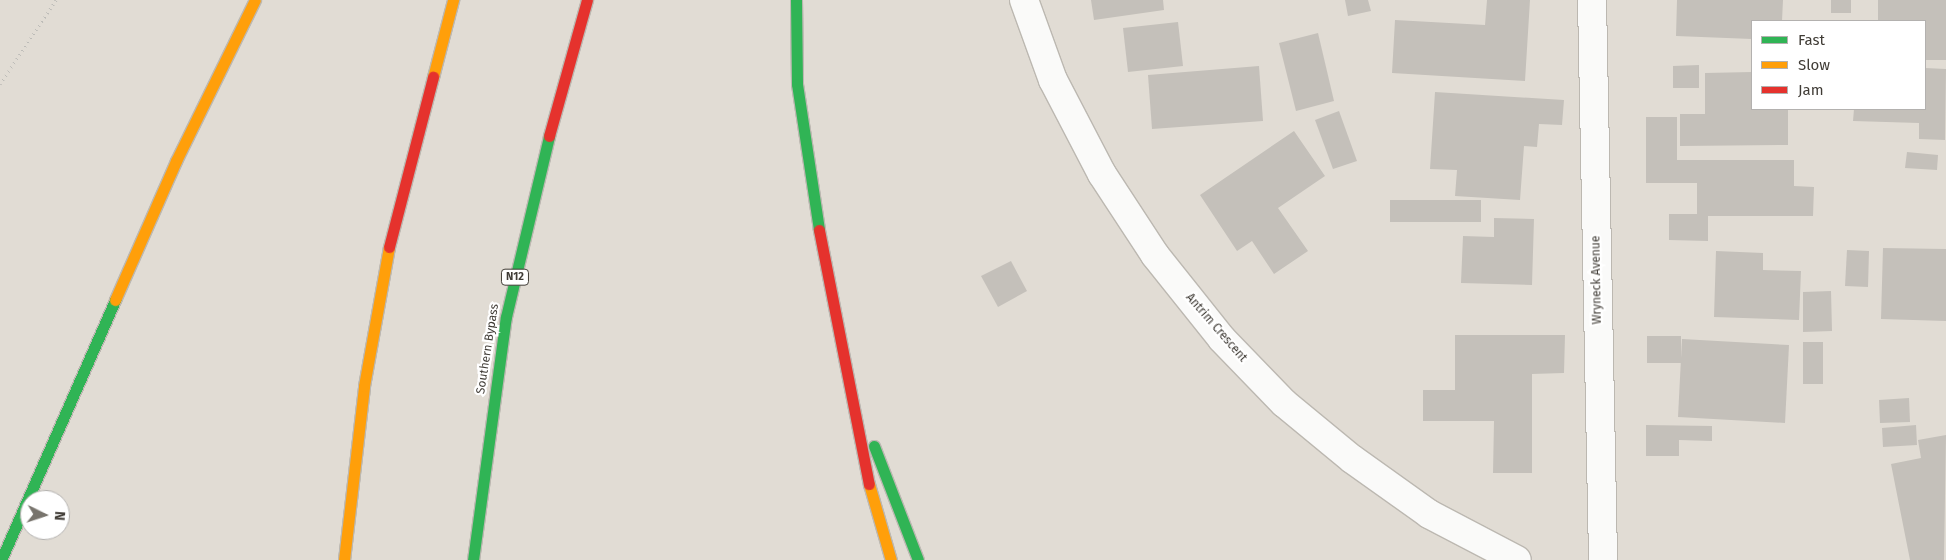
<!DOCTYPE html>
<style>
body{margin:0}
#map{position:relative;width:1946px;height:560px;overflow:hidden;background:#e1dcd4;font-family:"Fira Sans",sans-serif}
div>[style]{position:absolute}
.building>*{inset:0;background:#c4c0ba}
.path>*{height:3px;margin-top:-1.5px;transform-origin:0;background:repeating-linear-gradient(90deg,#bdbcb8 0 1px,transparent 0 5px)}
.roads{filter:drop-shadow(1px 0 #bcb8b1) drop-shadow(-1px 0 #bcb8b1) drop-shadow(0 1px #bcb8b1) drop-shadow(0 -1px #bcb8b1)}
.street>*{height:28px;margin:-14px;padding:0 14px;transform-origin:14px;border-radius:14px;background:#fafaf9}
.fast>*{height:11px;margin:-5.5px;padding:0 5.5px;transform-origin:5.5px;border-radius:5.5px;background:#30b455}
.slow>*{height:11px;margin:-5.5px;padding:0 5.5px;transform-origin:5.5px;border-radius:5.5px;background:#ff9f0a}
.jam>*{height:11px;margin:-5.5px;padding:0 5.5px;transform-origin:5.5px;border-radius:5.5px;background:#e5322d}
span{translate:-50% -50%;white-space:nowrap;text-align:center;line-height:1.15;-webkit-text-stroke:4.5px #fff;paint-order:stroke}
.shield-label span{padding:1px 4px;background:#fff;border:1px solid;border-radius:4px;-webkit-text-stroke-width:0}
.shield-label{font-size:11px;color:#403c36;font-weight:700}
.street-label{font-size:12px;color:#403c36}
.legend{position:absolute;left:1751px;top:20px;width:175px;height:90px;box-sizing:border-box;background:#fff;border:1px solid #b3b1af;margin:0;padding:6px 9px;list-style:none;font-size:15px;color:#403c36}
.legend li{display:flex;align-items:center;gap:10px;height:25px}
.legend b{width:25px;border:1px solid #b3b1af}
.north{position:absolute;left:20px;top:490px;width:50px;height:50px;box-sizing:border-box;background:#fff;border:1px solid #b3b1af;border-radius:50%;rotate:94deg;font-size:14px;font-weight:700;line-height:20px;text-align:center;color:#403c36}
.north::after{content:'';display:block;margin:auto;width:18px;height:22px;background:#78746d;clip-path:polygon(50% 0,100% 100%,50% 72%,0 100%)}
</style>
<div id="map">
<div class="building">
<div style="clip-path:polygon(1091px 0,1163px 0,1164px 10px,1094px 20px)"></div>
<div style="clip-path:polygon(1345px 0,1368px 0,1371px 11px,1348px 16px)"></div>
<div style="clip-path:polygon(1487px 0,1530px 0,1525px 81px,1392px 73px,1395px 20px,1485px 25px)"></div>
<div style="clip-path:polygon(1677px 0,1783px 0,1782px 21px,1752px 21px,1752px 39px,1676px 36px)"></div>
<div style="clip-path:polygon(1831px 0,1851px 0,1851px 13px,1831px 13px)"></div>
<div style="clip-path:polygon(1878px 0,1946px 0,1946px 60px,1925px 60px,1925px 21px,1878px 21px)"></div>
<div style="clip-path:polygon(1178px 22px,1183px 66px,1128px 72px,1123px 28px)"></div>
<div style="clip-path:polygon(1318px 33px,1334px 101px,1296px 111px,1279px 43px)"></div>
<div style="clip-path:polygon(1699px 65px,1699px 88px,1673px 88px,1673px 66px)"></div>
<div style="clip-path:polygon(1259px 66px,1263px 121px,1152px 129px,1148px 75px)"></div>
<div style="clip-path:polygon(1925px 68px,1946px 69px,1945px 140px,1919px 139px,1919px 123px,1853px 121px,1854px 109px,1925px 109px)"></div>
<div style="clip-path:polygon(1752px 72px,1752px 109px,1788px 109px,1788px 145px,1680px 146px,1680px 114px,1705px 114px,1705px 73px)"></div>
<div style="clip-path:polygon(1435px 92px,1564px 100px,1562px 125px,1539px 124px,1537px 147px,1524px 146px,1520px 200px,1455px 196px,1457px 170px,1430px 169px)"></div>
<div style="clip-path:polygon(1339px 111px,1357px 161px,1333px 169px,1315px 120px)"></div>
<div style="clip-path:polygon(1646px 117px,1677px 117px,1677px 160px,1794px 160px,1794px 186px,1814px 187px,1813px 216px,1708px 216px,1708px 241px,1669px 240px,1669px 214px,1697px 214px,1697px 183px,1646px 183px)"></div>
<div style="clip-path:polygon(1294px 131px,1325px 176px,1278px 208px,1308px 251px,1274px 274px,1252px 241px,1237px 251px,1200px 195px)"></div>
<div style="clip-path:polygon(1907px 152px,1938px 155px,1937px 170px,1905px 168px)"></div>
<div style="clip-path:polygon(1390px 200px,1481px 200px,1481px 222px,1390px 222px)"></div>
<div style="clip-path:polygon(1494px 218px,1534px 219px,1532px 285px,1461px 283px,1463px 236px,1494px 237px)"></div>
<div style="clip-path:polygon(1883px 248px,1946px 249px,1946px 321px,1881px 319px)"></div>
<div style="clip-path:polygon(1847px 250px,1869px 251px,1868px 287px,1845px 286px)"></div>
<div style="clip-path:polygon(1716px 251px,1763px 253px,1763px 270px,1801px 271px,1799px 320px,1714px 317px)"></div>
<div style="clip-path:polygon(1011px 261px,1027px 291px,998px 307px,981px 276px)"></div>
<div style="clip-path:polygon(1831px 291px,1832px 331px,1803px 332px,1803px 292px)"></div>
<div style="clip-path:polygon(1455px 335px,1565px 335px,1564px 373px,1532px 374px,1532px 473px,1493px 473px,1494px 421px,1423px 421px,1423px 390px,1455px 390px)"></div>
<div style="clip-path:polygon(1647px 336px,1681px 336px,1681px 363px,1647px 363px)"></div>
<div style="clip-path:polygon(1682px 339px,1789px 345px,1785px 423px,1678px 417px)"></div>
<div style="clip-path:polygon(1803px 342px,1823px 342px,1823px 384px,1803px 384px)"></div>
<div style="clip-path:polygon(1909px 398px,1910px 422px,1880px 423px,1879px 400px)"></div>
<div style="clip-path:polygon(1646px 425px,1712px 426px,1712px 441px,1679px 440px,1679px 456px,1646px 456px)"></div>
<div style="clip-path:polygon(1916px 425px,1917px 445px,1883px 447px,1882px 428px)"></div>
<div style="clip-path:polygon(1946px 435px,1944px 560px,1910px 560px,1891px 464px,1921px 458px,1918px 440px)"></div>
</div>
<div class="path">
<div style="left:0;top:84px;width:101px;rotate:-56.3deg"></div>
</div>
<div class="roads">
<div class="street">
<div style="left:1024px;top:0;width:85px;rotate:70.1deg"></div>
<div style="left:1053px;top:80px;width:106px;rotate:62.5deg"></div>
<div style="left:1102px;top:174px;width:97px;rotate:56.8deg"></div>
<div style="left:1155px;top:255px;width:107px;rotate:51.4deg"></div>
<div style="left:1222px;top:339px;width:89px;rotate:45.9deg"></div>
<div style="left:1284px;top:403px;width:88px;rotate:39.5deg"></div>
<div style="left:1352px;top:459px;width:95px;rotate:35.5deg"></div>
<div style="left:1429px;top:514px;width:99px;rotate:27.6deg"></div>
<div style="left:1592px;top:0;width:560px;rotate:88.87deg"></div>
</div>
<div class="fast">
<div style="left:796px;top:0;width:84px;rotate:89.3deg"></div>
<div style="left:797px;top:84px;width:148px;rotate:81.4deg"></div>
<div style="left:874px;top:446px;width:122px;rotate:68.9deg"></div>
<div style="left:1px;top:560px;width:284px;rotate:-66.3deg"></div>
<div style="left:473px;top:560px;width:245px;rotate:-82.3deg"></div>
<div style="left:506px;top:317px;width:186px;rotate:-76.6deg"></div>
</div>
<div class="slow">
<div style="left:433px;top:77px;width:80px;rotate:-75.4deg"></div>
<div style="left:115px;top:300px;width:152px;rotate:-66.3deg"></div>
<div style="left:176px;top:161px;width:179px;rotate:-63.9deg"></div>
<div style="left:869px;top:484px;width:79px;rotate:73.9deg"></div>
<div style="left:344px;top:560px;width:175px;rotate:-83.4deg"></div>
<div style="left:364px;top:386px;width:141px;rotate:-79.8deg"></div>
</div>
<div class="jam">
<div style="left:549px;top:136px;width:141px;rotate:-74.4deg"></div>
<div style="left:819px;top:230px;width:259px;rotate:78.9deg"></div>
<div style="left:389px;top:247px;width:176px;rotate:-75.5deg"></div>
</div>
</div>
<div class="shield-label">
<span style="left:515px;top:277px">N12</span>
</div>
<div class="street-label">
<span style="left:1597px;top:280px;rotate:-91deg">Wryneck Avenue</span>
<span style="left:1216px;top:328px;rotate:49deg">Antrim Crescent</span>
<span style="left:488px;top:349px;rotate:-81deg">Southern Bypass</span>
</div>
<ul class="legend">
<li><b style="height:6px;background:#30b455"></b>Fast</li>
<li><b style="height:6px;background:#ff9f0a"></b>Slow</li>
<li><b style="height:6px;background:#e5322d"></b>Jam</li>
</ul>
<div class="north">N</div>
</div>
